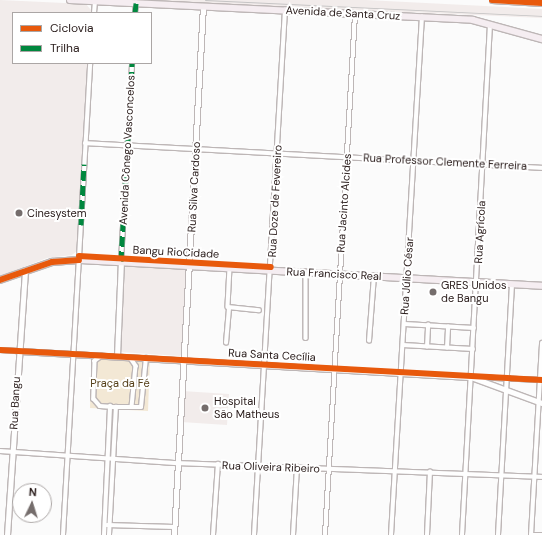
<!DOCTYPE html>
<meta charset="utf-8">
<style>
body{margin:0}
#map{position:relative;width:542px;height:535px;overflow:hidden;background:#fbfbfb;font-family:"DM Sans",sans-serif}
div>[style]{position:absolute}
.built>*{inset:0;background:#f2eceb}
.green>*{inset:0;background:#f3e8d5}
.roads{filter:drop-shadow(1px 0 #bdb6b6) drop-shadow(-1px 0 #bdb6b6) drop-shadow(0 1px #bdb6b6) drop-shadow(0 -1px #bdb6b6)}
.street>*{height:3.5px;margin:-1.75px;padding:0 1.75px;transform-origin:1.75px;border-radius:1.75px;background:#fefefe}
.secondary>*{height:4.5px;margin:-2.25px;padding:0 2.25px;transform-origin:2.25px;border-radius:2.25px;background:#fefefe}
.primary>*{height:5.5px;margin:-2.75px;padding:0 2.75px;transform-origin:2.75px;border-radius:2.75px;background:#f5edf1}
.rail>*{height:1px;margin:-0.5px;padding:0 0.5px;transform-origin:0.5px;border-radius:0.5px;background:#c4c3c3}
.quiet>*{height:5px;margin-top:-2.5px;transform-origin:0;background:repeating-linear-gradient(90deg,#00873e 0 10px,transparent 0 15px)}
.cycleway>*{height:6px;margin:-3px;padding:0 3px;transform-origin:3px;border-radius:3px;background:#e8590c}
.dots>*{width:11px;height:11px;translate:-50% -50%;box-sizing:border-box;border:2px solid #fff;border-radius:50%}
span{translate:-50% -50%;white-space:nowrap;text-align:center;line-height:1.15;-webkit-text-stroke:4px #fff;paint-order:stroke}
.street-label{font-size:11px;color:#2d201f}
.poi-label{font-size:11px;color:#2d201f}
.left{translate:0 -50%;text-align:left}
.park-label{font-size:11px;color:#543e18}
.legend{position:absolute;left:12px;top:12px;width:140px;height:52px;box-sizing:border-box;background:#fff;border:1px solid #aba6a5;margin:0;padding:5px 7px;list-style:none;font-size:12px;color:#2d201f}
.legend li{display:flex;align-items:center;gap:8px;height:20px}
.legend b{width:20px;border:1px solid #aba6a5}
.north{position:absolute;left:12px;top:483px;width:40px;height:40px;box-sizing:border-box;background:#fff;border:1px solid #aba6a5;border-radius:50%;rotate:4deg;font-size:11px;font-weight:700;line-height:16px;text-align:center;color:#2d201f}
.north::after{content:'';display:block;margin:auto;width:14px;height:18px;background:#756d6c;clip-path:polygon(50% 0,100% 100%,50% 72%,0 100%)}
</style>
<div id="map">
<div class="built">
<div style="clip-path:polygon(0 0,86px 4px,91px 10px,91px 13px,13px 13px,13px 63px,88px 63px,88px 68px,77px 251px,72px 255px,47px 258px,0 276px)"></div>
<div style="clip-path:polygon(126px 0,366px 0,542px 9px,542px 18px)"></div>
<div style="clip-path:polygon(127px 265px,183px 268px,187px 272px,182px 354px,180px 356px,120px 352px,125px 268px)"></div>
<div style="clip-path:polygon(182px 391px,229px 394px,227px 425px,181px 422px)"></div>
</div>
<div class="green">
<div style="clip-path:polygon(92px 355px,150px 358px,148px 411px,90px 408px)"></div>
</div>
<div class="roads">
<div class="street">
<div style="left:94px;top:13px;width:12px;rotate:-85deg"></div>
<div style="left:135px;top:13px;width:10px;rotate:-84deg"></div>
<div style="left:85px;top:143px;width:458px;rotate:3.1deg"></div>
<div style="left:121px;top:262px;width:199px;rotate:-86.8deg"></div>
<div style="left:230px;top:268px;width:39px;rotate:93deg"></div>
<div style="left:228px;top:307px;width:31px;rotate:6deg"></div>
<div style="left:306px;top:273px;width:65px;rotate:90deg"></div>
<div style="left:405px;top:324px;width:69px;rotate:3.3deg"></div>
<div style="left:369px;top:341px;width:65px;rotate:-85.6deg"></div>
<div style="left:226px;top:343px;width:35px;rotate:-85deg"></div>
<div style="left:403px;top:345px;width:70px;rotate:3.3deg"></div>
<div style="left:427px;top:347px;width:22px;rotate:-87deg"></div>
<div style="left:447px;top:348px;width:21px;rotate:-87deg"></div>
<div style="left:0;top:350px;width:18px;rotate:3deg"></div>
<div style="left:102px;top:356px;width:9px;rotate:144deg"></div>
<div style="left:95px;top:361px;width:38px;rotate:92deg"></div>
<div style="left:94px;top:399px;width:9px;rotate:49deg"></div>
<div style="left:100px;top:406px;width:16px;rotate:4deg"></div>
<div style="left:116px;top:407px;width:25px"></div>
<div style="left:141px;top:407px;width:49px;rotate:-84.2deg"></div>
<div style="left:130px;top:357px;width:11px;rotate:56deg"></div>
<div style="left:136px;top:366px;width:41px;rotate:95.6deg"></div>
<div style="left:473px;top:377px;width:68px;rotate:2.5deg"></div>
<div style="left:0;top:451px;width:178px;rotate:3.9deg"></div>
<div style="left:178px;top:463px;width:364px;rotate:2.2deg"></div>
<div style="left:107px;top:525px;width:67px;rotate:1.7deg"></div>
<div style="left:63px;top:535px;width:473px;rotate:-86.7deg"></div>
<div style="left:104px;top:535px;width:129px;rotate:-87.3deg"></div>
<div style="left:109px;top:535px;width:128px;rotate:-86.9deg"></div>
<div style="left:213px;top:535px;width:71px;rotate:-86deg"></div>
<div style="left:254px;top:535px;width:526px;rotate:-86.62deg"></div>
<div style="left:293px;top:535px;width:68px;rotate:-86.6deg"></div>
<div style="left:325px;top:535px;width:522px;rotate:-86.7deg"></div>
<div style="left:391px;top:535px;width:519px;rotate:-86.58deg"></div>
<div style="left:427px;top:535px;width:63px;rotate:-87.3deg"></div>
<div style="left:462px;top:535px;width:511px;rotate:-86.86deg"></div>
<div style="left:498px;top:535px;width:251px;rotate:-86.8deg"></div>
<div style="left:531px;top:535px;width:192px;rotate:-86.7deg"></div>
<div style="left:531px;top:535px;width:11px"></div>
</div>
<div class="secondary">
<div style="left:492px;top:0;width:50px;rotate:3.4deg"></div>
<div style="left:18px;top:351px;width:454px;rotate:3.3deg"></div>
<div style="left:471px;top:377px;width:76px;rotate:20.1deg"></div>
<div style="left:117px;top:356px;width:94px;rotate:-87.6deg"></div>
<div style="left:7px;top:535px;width:265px;rotate:-86.1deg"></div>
<div style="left:174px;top:535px;width:529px;rotate:-86.86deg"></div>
</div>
<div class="primary">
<div style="left:70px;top:0;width:403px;rotate:2.8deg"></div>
<div style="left:473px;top:20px;width:72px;rotate:15.4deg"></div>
<div style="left:0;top:280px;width:55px;rotate:-19.1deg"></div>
<div style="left:52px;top:262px;width:27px;rotate:-4deg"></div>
<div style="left:79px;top:260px;width:464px;rotate:3.2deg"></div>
</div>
</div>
<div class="rail">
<div style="left:205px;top:0;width:337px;rotate:2.7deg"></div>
</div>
<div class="quiet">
<div style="left:135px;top:13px;width:10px;rotate:-84deg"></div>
<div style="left:81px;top:225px;width:61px;rotate:-87.2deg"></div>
<div style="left:121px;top:261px;width:198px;rotate:-86.8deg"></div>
</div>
<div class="cycleway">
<div style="left:492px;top:0;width:50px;rotate:3.4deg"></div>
<div style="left:79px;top:256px;width:192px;rotate:3.3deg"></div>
<div style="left:0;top:280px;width:55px;rotate:-19.1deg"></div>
<div style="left:52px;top:262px;width:27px;rotate:-4deg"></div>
<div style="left:0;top:350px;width:543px;rotate:3.17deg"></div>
</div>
<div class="dots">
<div style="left:19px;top:213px;background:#756d6c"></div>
<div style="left:433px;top:292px;background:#756d6c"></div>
<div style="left:205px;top:408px;background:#756d6c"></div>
</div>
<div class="street-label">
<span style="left:343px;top:13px;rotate:3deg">Avenida de Santa Cruz</span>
<span style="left:127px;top:150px;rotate:-87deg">Avenida Cônego Vasconcelos</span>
<span style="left:445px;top:162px;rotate:3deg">Rua Professor Clemente Ferreira</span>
<span style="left:194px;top:187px;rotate:-87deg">Rua Silva Cardoso</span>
<span style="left:275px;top:201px;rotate:-87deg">Rua Doze de Fevereiro</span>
<span style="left:344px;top:203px;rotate:-86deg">Rua Jacinto Alcides</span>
<span style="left:480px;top:232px;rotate:-87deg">Rua Agrícola</span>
<span style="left:176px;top:252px;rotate:3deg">Bangu RioCidade</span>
<span style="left:334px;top:274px;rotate:3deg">Rua Francisco Real</span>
<span style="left:407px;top:276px;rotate:-86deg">Rua Júlio César</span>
<span style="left:272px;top:355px;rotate:3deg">Rua Santa Cecília</span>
<span style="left:15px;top:403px;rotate:-87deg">Rua Bangu</span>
<span style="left:271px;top:467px;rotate:2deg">Rua Oliveira Ribeiro</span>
</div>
<div class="poi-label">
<span class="left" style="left:27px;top:213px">Cinesystem</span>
<span class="left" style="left:441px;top:292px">GRES Unidos<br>de Bangu</span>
<span class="left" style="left:214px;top:408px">Hospital<br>São Matheus</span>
</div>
<div class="park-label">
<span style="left:120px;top:383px">Praça da Fé</span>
</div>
<ul class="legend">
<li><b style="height:5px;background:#e8590c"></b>Ciclovia</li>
<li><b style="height:5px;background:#00873e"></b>Trilha</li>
</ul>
<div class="north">N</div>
</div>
